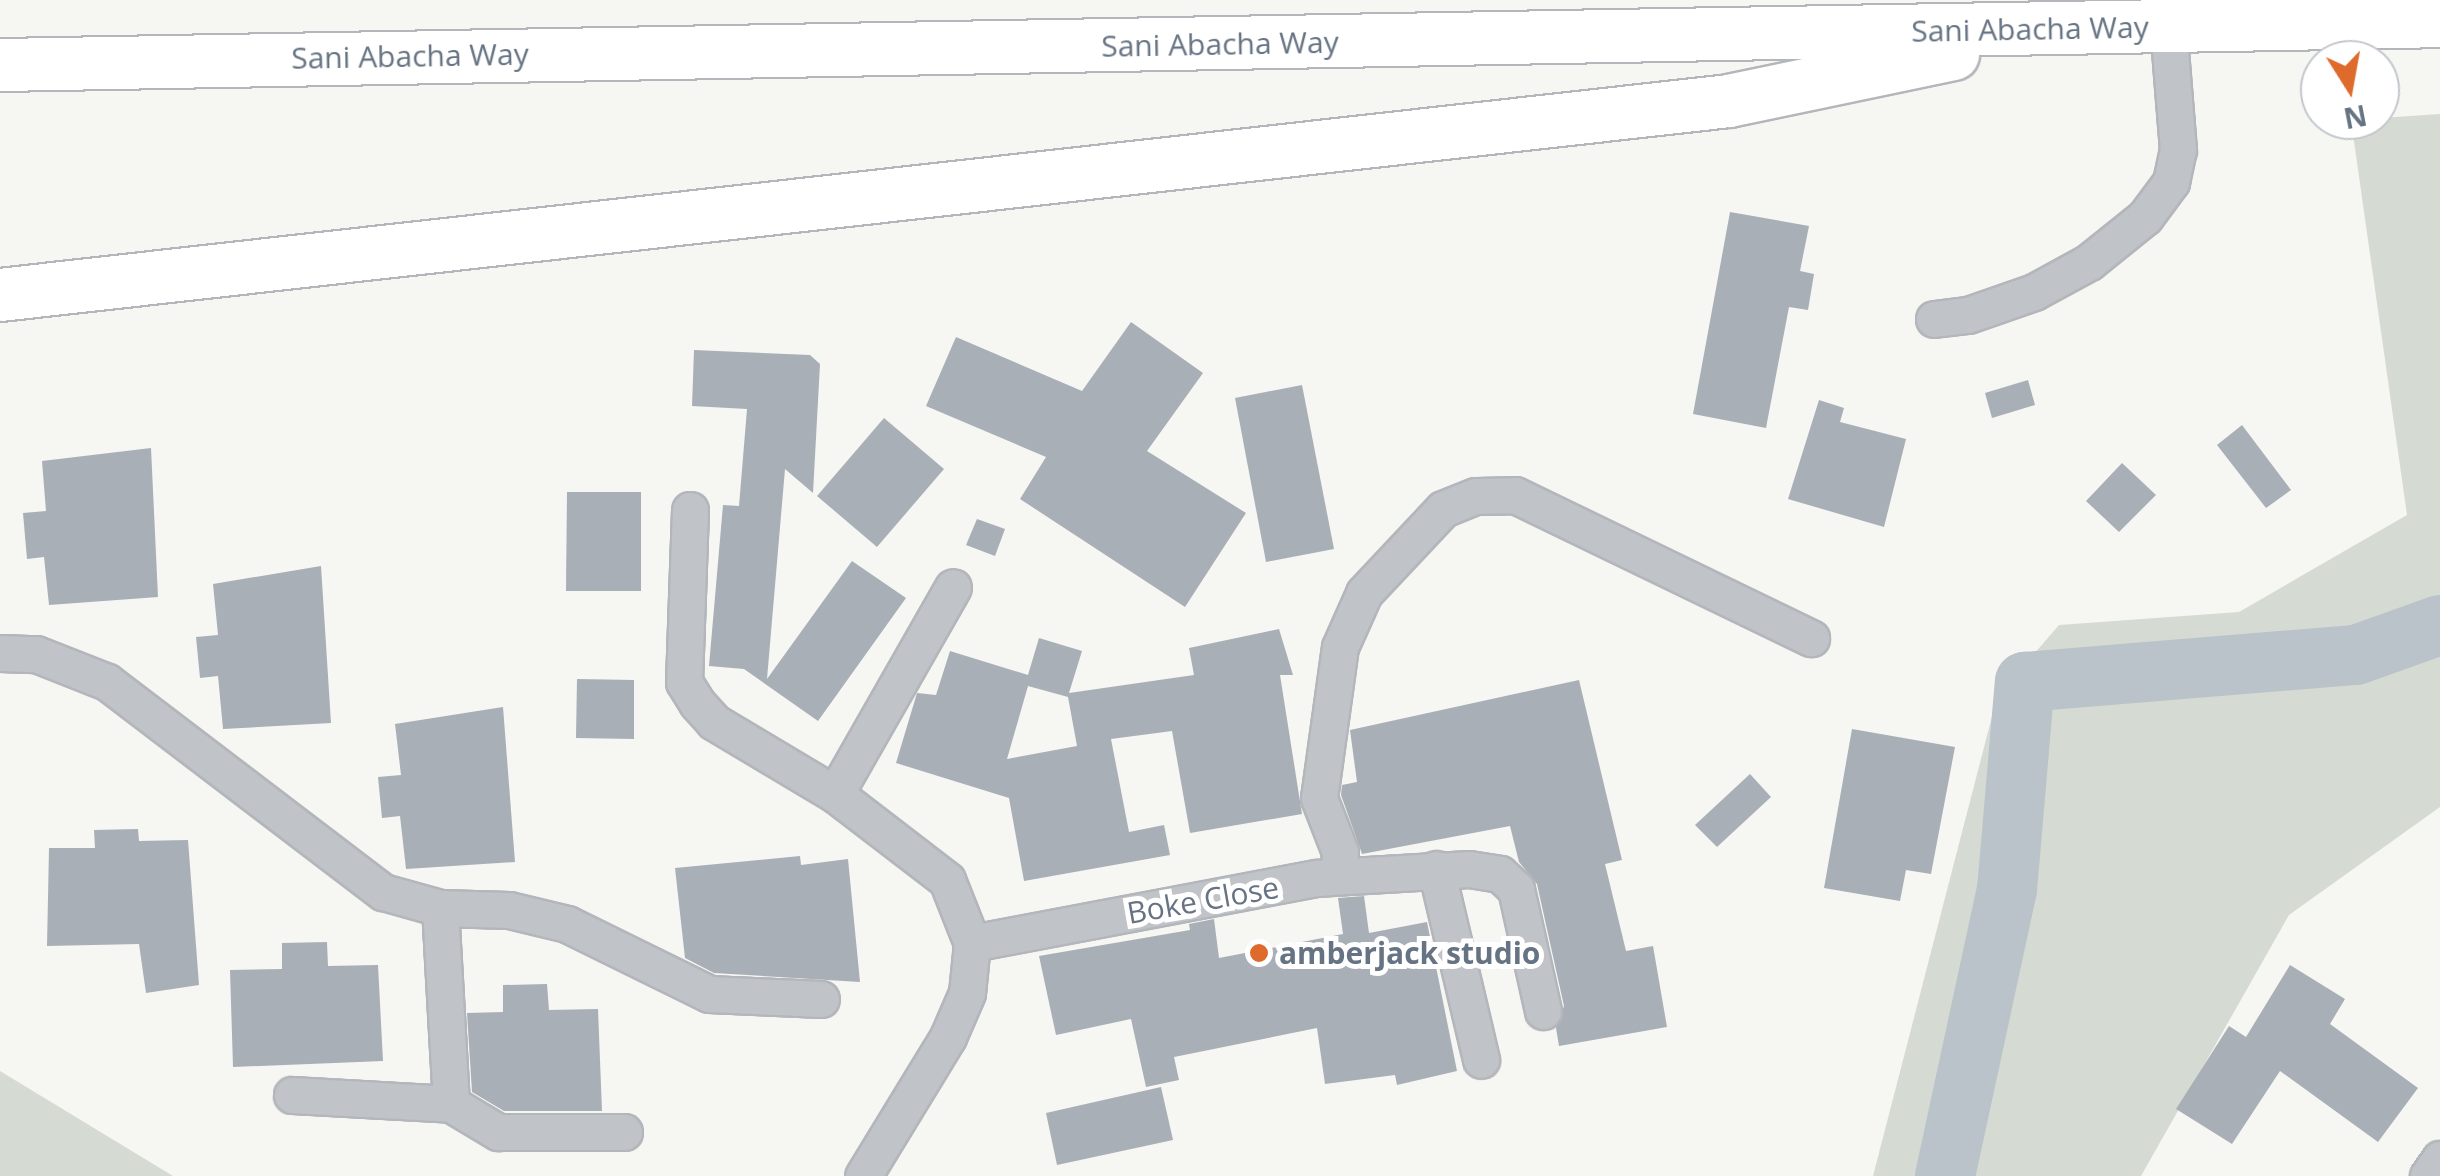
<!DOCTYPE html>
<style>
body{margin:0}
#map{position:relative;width:2440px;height:1176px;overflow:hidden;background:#f6f6f3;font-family:"Open Sans",sans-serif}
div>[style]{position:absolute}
.green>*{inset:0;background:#d5dbd3}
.river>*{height:60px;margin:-30px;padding:0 30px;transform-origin:30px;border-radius:30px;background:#bac3c9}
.building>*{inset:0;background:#a9afb6}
.roads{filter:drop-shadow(2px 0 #b3b6ba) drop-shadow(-2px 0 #b3b6ba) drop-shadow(0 2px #b3b6ba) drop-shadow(0 -2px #b3b6ba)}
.minor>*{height:35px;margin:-17.5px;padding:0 17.5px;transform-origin:17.5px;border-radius:17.5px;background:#c0c3c7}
.highway>*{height:52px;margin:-26px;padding:0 26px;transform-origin:26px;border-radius:26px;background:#fff}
.dots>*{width:28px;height:28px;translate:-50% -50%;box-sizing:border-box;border:5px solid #fff;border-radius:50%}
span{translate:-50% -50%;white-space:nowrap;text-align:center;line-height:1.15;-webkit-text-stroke:10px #fff;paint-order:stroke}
.street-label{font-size:30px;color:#667383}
.poi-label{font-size:30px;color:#667383;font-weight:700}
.left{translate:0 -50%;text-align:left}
.north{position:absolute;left:2300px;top:40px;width:100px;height:100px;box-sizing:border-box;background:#fff;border:2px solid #c2c7cd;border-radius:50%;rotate:169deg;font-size:28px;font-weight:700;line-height:40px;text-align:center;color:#667383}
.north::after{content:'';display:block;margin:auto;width:35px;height:45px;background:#de6a2c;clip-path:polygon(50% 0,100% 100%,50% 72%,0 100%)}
</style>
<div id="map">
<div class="green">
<div style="clip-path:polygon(2440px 114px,2440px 807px,2289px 915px,2141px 1176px,1873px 1176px,1997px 697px,2059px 625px,2239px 612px,2407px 515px,2351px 120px)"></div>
<div style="clip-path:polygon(0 1071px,173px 1176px,0 1176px)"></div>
</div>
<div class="river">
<div style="left:1945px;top:1176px;width:293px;rotate:-77.8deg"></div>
<div style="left:2007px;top:890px;width:209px;rotate:-85.1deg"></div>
<div style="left:2025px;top:682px;width:332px;rotate:-4.7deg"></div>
<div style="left:2356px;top:655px;width:89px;rotate:-19.7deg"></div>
</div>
<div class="building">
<div style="clip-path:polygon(1730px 212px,1809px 226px,1800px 271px,1814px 274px,1808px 310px,1789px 307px,1766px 428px,1693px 414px)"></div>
<div style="clip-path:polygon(1131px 322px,1203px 373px,1147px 451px,1246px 513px,1185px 607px,1020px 499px,1046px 457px,926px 406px,956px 337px,1082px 391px)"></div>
<div style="clip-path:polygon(694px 350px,810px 355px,820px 364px,813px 493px,785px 469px,767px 679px,852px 561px,906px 598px,818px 721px,744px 669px,709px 666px,723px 505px,739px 506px,747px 409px,692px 406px)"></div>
<div style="clip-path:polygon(2028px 380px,2035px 405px,1992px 418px,1985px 393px)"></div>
<div style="clip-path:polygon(1302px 385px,1334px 549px,1266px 562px,1235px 398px)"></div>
<div style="clip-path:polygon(1819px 400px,1844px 408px,1840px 422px,1906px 439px,1884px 527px,1788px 499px)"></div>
<div style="clip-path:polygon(884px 418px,944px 469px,877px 547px,817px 496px)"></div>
<div style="clip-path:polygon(2242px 425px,2291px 490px,2266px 508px,2217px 445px)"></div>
<div style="clip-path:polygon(151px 448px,158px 597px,49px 605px,44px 557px,27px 559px,23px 513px,46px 511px,42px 461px)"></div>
<div style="clip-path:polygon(2122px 463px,2156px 495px,2119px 532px,2086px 501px)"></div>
<div style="clip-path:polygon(567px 492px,641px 492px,641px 591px,566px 591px)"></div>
<div style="clip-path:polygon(977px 519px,1005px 529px,995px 556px,966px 545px)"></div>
<div style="clip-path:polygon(321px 566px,331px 723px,223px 729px,218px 676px,200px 678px,196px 637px,218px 635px,213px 584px)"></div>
<div style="clip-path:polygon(evenodd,1279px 629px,1293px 675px,1280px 675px,1302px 814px,1190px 833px,1172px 731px,1111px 739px,1129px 832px,1164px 825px,1170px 855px,1024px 881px,1009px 798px,896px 763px,917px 693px,936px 695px,950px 651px,1028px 675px,1039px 638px,1082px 651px,1069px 693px,1194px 675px,1189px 648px,1279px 629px,1028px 686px,1068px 697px,1077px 746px,1007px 759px,1028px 686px)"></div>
<div style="clip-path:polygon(577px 679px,634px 680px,634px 739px,576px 738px)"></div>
<div style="clip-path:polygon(1579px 680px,1622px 860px,1605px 864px,1626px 951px,1653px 946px,1667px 1027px,1559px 1046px,1556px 1028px,1564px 1006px,1537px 884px,1519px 862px,1510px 826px,1362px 854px,1341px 795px,1342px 785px,1357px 782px,1350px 730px)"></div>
<div style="clip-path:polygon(503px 707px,515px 862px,406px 869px,400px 816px,382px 818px,378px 777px,401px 775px,395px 724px)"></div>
<div style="clip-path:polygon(1852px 729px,1955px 747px,1931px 874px,1906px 870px,1900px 901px,1824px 888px)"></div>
<div style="clip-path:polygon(1750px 774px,1771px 797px,1717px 847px,1695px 825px)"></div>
<div style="clip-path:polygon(138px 829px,139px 841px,188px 840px,199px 985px,146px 993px,139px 944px,47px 946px,49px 848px,95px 848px,94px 830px)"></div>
<div style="clip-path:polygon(800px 856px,801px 865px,848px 859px,860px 982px,714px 973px,685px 958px,675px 868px)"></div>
<div style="clip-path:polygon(1364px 896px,1369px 933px,1427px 922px,1457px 1071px,1397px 1085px,1395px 1075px,1325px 1084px,1317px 1028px,1174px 1057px,1179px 1080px,1146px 1087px,1131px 1019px,1056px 1035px,1039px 956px,1190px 930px,1189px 924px,1214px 919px,1219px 958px,1343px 934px,1338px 898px)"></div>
<div style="clip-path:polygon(327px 942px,328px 966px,378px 965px,383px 1061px,233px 1067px,230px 970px,282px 969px,282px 943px)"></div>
<div style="clip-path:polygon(2290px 965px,2345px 999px,2330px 1024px,2418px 1088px,2378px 1142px,2280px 1071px,2232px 1144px,2176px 1109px,2229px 1026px,2246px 1037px)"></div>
<div style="clip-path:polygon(547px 984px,549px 1010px,598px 1009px,602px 1111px,504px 1111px,472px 1092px,467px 1013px,503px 1012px,503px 985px)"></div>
<div style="clip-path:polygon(1161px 1087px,1173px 1140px,1057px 1165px,1046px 1113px)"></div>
</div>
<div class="roads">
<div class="minor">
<div style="left:1934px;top:319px;width:34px;rotate:-7deg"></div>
<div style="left:1968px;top:315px;width:70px;rotate:-19.2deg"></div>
<div style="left:2034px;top:292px;width:63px;rotate:-28.6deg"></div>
<div style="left:2089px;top:262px;width:72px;rotate:-38.8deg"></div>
<div style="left:2145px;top:217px;width:44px;rotate:-53.4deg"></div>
<div style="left:2171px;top:182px;width:33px;rotate:-78deg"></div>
<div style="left:2178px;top:150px;width:124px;rotate:-94.6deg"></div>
<div style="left:690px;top:510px;width:172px;rotate:92deg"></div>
<div style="left:684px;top:682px;width:25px;rotate:58deg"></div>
<div style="left:697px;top:703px;width:25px;rotate:48deg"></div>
<div style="left:714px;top:722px;width:141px;rotate:30.8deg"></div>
<div style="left:835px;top:794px;width:141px;rotate:37.5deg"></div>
<div style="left:947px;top:880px;width:68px;rotate:68.4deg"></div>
<div style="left:972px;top:943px;width:50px;rotate:95.7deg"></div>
<div style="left:967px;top:993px;width:48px;rotate:113.4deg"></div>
<div style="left:948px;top:1037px;width:163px;rotate:121.4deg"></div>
<div style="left:0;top:653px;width:36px;rotate:2deg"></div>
<div style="left:36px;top:654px;width:76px;rotate:21.5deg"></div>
<div style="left:107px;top:682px;width:347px;rotate:37.3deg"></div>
<div style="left:383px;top:892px;width:59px;rotate:15.7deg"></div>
<div style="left:440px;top:908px;width:69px;rotate:1.7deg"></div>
<div style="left:509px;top:910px;width:60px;rotate:13.6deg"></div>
<div style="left:567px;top:924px;width:158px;rotate:26.2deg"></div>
<div style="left:709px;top:994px;width:112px;rotate:2.6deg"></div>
<div style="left:835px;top:794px;width:238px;rotate:-60.3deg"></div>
<div style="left:1436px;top:869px;width:196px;rotate:76.7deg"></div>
<div style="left:1339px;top:876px;width:24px;rotate:-88deg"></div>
<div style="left:1340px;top:852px;width:58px;rotate:-111.3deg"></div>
<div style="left:1319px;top:798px;width:152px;rotate:-82.1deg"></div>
<div style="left:1340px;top:647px;width:59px;rotate:-66deg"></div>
<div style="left:1364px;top:593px;width:115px;rotate:-46.8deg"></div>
<div style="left:1443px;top:509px;width:35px;rotate:-22deg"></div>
<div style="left:1476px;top:496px;width:39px;rotate:-1deg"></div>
<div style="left:1515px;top:495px;width:329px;rotate:25.8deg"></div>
<div style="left:972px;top:943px;width:350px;rotate:-10.7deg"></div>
<div style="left:1316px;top:878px;width:153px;rotate:-3.4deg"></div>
<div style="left:1469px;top:869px;width:31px;rotate:9deg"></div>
<div style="left:1500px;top:874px;width:22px;rotate:43deg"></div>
<div style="left:1516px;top:889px;width:125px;rotate:77.5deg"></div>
<div style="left:292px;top:1095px;width:159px;rotate:3.2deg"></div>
<div style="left:451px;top:1104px;width:196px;rotate:-93.2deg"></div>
<div style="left:451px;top:1104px;width:55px;rotate:30.8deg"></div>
<div style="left:498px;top:1132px;width:126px"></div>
<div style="left:2428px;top:1176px;width:21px;rotate:-55deg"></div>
</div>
<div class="highway">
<div style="left:0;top:65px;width:2440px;rotate:-1.03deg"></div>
<div style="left:0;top:295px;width:1740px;rotate:-6.4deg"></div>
<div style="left:1729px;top:101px;width:229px;rotate:-11.8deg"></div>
</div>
</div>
<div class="dots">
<div style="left:1259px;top:953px;background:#de6a2c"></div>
</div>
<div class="street-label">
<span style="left:2030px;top:29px;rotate:-1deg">Sani Abacha Way</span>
<span style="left:1220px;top:44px;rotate:-1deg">Sani Abacha Way</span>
<span style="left:410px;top:56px;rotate:-1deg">Sani Abacha Way</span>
<span style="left:1203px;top:900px;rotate:-10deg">Boke Close</span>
</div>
<div class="poi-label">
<span class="left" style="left:1279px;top:953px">amberjack studio</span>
</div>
<div class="north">N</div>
</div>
